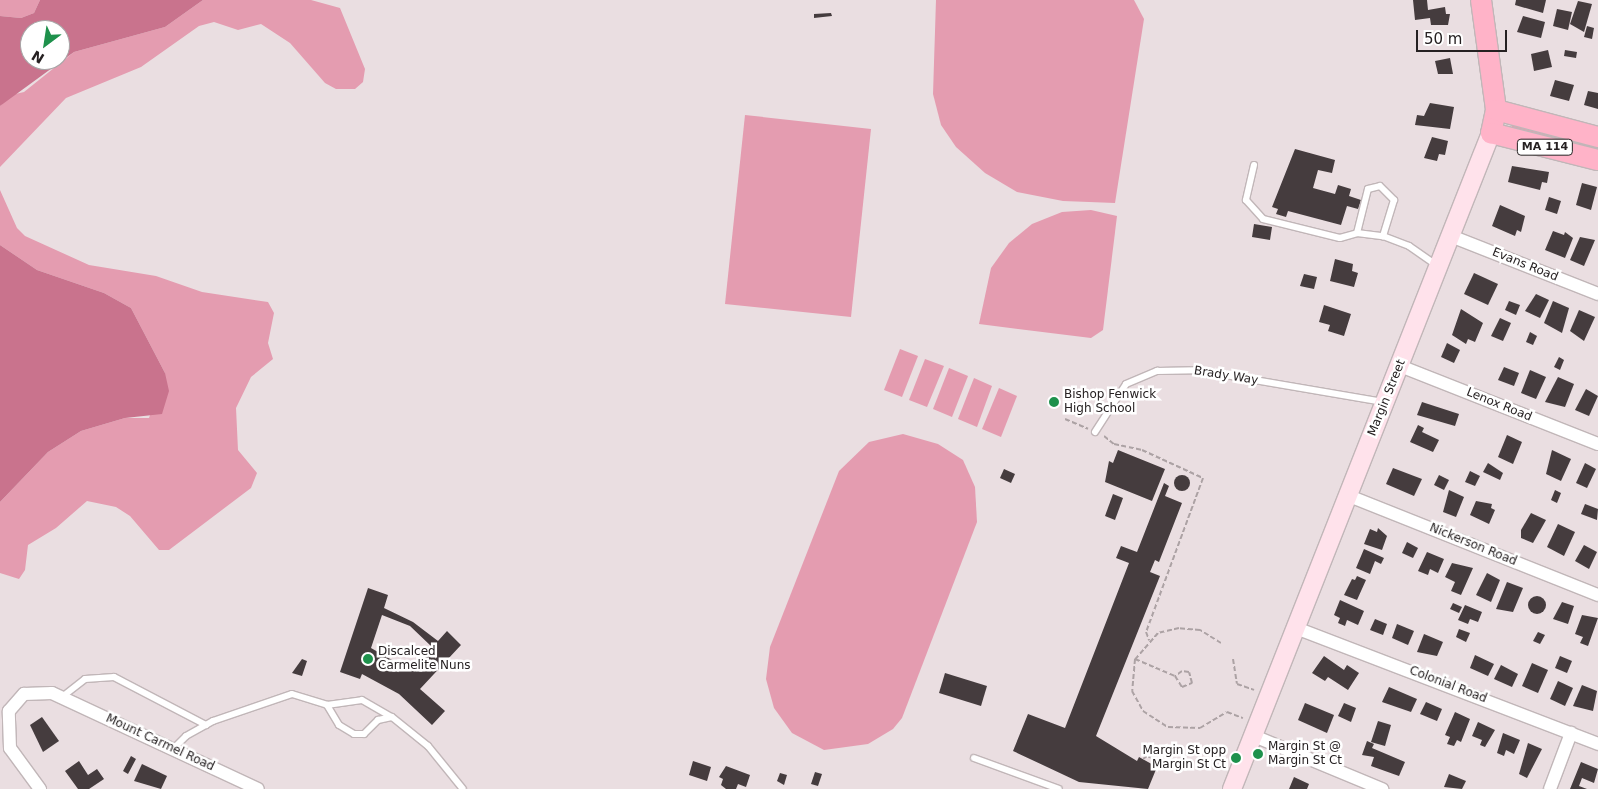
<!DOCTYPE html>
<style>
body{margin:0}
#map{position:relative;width:1598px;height:789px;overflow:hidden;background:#eadee1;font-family:"DejaVu Sans",sans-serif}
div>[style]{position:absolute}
.green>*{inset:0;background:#e49cb0}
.water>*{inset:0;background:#c9738d}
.building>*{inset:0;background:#453c3e}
.round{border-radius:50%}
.path>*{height:2px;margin-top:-1px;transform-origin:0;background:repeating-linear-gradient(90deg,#aca2a4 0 5px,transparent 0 7.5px)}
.roads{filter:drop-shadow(1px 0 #c1b6b8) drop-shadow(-1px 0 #c1b6b8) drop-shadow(0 1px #c1b6b8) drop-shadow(0 -1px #c1b6b8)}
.service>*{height:6px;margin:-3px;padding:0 3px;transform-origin:3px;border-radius:3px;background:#fff}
.minor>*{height:12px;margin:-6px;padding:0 6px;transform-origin:6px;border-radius:6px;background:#fff}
.secondary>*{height:18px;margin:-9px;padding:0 9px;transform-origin:9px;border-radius:9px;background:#ffe2eb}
.trunk>*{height:20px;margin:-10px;padding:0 10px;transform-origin:10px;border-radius:10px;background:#ffb3c8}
.dots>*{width:14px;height:14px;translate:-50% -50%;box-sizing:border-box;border:2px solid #fff;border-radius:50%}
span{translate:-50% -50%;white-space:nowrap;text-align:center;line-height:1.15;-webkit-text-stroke:5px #fff;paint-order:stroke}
.shield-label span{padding:1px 4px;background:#fff;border:1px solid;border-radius:4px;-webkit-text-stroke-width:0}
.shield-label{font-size:11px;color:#262122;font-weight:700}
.street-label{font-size:12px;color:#262122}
.poi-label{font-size:12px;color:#262122}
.left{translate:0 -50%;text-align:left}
.right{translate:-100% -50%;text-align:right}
.north{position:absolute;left:20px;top:20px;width:50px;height:50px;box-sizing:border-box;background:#fff;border:1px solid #a8a6a7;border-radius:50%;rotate:211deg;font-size:14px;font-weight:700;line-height:20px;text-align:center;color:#262122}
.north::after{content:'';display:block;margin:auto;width:18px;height:22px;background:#1e914c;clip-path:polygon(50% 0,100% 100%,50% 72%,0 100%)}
.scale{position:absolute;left:1416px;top:30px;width:91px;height:22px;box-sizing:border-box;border:2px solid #262122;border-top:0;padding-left:6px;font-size:15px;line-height:18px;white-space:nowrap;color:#262122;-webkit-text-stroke:4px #fff;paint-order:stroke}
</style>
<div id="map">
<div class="green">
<div style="clip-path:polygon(0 0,40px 0,34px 13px,21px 18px,0 16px)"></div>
<div style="clip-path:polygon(203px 0,311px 0,340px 8px,365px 69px,363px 82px,355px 89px,336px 89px,325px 83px,290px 43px,261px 24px,238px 30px,214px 22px,199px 26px,141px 67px,66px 98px,0 167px,0 106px,11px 95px,24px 92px,74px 52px,165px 27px)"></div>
<div style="clip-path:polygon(936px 0,1134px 0,1144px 19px,1115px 203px,1063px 201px,1017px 192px,985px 173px,956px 147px,941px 125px,933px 94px)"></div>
<div style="clip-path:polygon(745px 115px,871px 129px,851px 317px,725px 304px)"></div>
<div style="clip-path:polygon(1513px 124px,1598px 145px,1598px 151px,1511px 128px)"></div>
<div style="clip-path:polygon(0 190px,17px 228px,25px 236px,89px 265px,156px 276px,202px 292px,268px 302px,274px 313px,268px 343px,273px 359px,251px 377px,236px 408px,238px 450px,257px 473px,251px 488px,169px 550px,159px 550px,130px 516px,116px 507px,87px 501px,56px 528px,28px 545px,25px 570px,19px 579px,0 573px,0 502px,48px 452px,81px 431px,125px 418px,149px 418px,165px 373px,131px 308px,104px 293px,37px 270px,0 245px)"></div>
<div style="clip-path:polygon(1091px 210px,1117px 216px,1103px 330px,1091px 338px,979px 324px,991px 268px,1009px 243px,1032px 224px,1062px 212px)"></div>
<div style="clip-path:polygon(900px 349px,918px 356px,902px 397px,884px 390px)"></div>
<div style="clip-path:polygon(925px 359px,944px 366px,927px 407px,909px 400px)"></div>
<div style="clip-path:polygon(949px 368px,968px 376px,952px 417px,933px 409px)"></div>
<div style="clip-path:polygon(974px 378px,992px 386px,977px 427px,958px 419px)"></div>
<div style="clip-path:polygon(999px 388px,1017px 396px,1001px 437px,982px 429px)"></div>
<div style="clip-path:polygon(903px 434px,938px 444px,963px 460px,975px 487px,977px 522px,902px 718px,893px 729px,868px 744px,824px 750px,792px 733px,774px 708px,766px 679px,770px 647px,839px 471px,869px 442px)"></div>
</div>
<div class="water">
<div style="clip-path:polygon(evenodd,40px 0,203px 0,165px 27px,74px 52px,0 106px,0 16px,21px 18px,34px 13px,40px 0,30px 30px,60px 30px,60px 60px,30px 60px,30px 30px)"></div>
<div style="clip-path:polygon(0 245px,37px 270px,104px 293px,131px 308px,165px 373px,169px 391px,162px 414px,125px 418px,81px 431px,48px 452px,0 502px)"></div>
</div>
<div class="building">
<div style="clip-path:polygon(1413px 0,1427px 0,1428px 10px,1445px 7px,1446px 14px,1450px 14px,1448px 25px,1431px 25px,1430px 18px,1415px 20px)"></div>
<div style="clip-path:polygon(1516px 0,1546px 0,1543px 13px,1515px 5px)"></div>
<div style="clip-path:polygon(1578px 1px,1592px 4px,1584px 32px,1570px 24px)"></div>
<div style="clip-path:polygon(1557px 9px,1572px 12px,1568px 30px,1553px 26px)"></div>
<div style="clip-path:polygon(831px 13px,832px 16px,814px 18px,814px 14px)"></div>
<div style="clip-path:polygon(1523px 16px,1545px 22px,1541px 38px,1517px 32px)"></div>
<div style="clip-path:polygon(1587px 26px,1594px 28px,1592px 39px,1584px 37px)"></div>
<div style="clip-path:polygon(1548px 50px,1552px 67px,1534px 71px,1531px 54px)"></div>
<div style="clip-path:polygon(1565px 50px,1577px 52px,1576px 58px,1564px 56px)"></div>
<div style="clip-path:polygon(1450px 58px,1453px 74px,1438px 74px,1435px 61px)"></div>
<div style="clip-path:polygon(1555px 80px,1574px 85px,1569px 101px,1550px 96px)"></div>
<div style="clip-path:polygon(1588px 91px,1598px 93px,1598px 109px,1584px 105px)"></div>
<div style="clip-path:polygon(1430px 103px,1454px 107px,1450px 129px,1415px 125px,1417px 115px,1424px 116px)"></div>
<div style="clip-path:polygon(1432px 137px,1448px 141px,1445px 155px,1439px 154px,1437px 161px,1424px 158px)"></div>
<div style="clip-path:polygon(1295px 149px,1335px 160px,1332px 173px,1318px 170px,1313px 188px,1335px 194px,1338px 185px,1351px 189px,1349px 196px,1361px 200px,1358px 209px,1347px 206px,1341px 225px,1288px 211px,1286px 217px,1276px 214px,1278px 209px,1272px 207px)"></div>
<div style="clip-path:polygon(1512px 166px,1549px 172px,1547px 183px,1542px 182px,1540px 190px,1508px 182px)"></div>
<div style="clip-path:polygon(1582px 183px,1597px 187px,1591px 210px,1576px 205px)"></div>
<div style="clip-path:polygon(1549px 197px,1561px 201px,1557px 214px,1545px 210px)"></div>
<div style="clip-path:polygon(1500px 205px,1525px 216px,1521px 232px,1517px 230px,1515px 236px,1492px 226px)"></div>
<div style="clip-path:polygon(1254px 224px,1272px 227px,1270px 240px,1252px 237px)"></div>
<div style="clip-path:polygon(1553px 231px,1564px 235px,1565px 232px,1573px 238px,1565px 258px,1545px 250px)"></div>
<div style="clip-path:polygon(1580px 237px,1595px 240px,1584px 266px,1570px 260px)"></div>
<div style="clip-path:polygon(1335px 259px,1353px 264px,1352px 271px,1358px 273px,1354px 287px,1330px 281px)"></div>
<div style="clip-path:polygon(1474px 273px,1498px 284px,1488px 305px,1464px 294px)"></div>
<div style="clip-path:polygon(1304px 274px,1317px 277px,1314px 289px,1300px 286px)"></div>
<div style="clip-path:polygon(1536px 294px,1549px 300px,1540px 318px,1525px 311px)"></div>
<div style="clip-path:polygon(1509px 301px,1520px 305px,1516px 315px,1505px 310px)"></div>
<div style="clip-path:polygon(1553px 301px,1569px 308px,1562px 333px,1544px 323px)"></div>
<div style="clip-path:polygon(1324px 305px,1351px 314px,1344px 336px,1328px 331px,1330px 325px,1319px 322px)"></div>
<div style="clip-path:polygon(1461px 309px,1483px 323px,1475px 342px,1468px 339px,1466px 344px,1452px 335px)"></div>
<div style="clip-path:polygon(1579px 310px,1595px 317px,1584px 341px,1570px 331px)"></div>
<div style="clip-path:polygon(1500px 318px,1511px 323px,1503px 341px,1491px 336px)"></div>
<div style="clip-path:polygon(1530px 332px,1537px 336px,1533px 345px,1526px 342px)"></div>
<div style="clip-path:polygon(1447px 343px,1460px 350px,1454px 363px,1441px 357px)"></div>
<div style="clip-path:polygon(1559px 357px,1564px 360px,1560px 370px,1554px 367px)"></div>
<div style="clip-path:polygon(1504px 367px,1519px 373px,1514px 386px,1498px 380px)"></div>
<div style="clip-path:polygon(1530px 370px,1546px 377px,1536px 399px,1521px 393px)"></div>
<div style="clip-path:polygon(1558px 377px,1574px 384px,1565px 407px,1545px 402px)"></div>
<div style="clip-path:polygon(1586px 389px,1598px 396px,1589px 416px,1575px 410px)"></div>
<div style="clip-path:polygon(1422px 402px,1459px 414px,1455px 426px,1417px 415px)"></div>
<div style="clip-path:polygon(1418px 425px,1424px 428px,1422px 432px,1439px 440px,1433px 452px,1410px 442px)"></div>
<div style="clip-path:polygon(1507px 435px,1522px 442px,1513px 464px,1498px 457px)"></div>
<div style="clip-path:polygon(1118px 450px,1165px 469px,1152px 501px,1105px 482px,1109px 461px,1113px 463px)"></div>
<div style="clip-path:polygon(1552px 450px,1571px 459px,1561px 481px,1546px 474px)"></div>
<div style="clip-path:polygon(1488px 463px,1503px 473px,1500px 480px,1483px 472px)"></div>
<div style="clip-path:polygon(1585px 463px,1596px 469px,1587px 488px,1576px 483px)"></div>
<div style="clip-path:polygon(1393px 468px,1422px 479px,1414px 496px,1386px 484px)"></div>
<div style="clip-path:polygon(1004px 469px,1015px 474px,1011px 483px,1000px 478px)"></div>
<div style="clip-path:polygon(1470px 471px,1480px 476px,1475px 486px,1465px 482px)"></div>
<div class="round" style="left:1174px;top:475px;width:16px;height:16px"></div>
<div style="clip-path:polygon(1439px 475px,1449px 480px,1444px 490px,1434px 485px)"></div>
<div style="clip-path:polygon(1164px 483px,1169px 486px,1165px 496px,1182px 503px,1159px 562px,1155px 560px,1150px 572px,1160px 576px,1096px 736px,1137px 761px,1139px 757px,1157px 767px,1148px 789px,1079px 782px,1013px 751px,1028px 714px,1065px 728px,1129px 563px,1116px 558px,1121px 546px,1137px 552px)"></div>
<div style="clip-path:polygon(1449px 490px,1464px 497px,1456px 517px,1443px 512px)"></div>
<div style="clip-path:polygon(1555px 490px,1561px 493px,1557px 503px,1551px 500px)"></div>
<div style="clip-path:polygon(1113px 494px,1123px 498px,1115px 520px,1105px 516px)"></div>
<div style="clip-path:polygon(1476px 501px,1492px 504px,1491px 508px,1495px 510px,1489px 524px,1470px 515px)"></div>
<div style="clip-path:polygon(1585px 504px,1598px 509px,1597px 520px,1581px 514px)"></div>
<div style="clip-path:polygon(1531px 513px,1546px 520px,1533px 543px,1521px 538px,1521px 530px)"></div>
<div style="clip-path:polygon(1558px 524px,1575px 532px,1564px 556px,1547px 547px)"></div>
<div style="clip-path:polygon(1378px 528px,1387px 536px,1382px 550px,1364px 544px,1370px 529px,1377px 532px)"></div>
<div style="clip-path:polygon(1407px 542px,1418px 548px,1413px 558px,1402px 553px)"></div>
<div style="clip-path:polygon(1584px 545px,1597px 552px,1589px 569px,1575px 561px)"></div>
<div style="clip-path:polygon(1364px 549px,1384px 558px,1381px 564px,1375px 561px,1370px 574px,1356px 568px)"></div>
<div style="clip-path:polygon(1427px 552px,1444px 559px,1438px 573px,1430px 569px,1428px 575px,1418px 571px)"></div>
<div style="clip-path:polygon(1452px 563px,1473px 568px,1461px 595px,1451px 591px,1455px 582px,1445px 577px)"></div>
<div style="clip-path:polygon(1487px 573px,1500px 580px,1491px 602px,1476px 595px)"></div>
<div style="clip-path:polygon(1357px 576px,1366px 580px,1357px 600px,1344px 595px,1352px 579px,1355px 580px)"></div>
<div style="clip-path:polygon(1507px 582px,1523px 588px,1513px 612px,1496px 609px)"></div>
<div style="clip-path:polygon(evenodd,368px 588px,388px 595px,384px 608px,413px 622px,438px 641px,447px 631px,461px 645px,420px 689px,445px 711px,432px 725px,399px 694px,362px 674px,360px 679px,340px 672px,368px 588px,382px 615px,410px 626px,432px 647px,411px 671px,371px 648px,382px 615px)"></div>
<div class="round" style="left:1528px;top:596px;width:18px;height:18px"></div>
<div style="clip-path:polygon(1340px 600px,1364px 611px,1358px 625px,1347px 620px,1345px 626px,1338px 623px,1340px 618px,1334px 615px)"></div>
<div style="clip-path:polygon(1562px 602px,1574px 606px,1568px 624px,1553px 619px)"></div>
<div style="clip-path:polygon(1453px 603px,1462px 607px,1459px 613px,1450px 609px)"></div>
<div style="clip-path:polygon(1465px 605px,1482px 612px,1478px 622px,1470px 619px,1468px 624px,1458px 620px)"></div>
<div style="clip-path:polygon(1582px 615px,1598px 618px,1588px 646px,1580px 643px,1583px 637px,1575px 634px)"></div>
<div style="clip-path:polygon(1375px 619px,1387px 624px,1383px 635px,1370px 630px)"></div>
<div style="clip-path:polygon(1397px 624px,1414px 631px,1408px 645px,1392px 638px)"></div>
<div style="clip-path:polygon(1459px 629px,1470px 633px,1466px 642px,1456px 637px)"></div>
<div style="clip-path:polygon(1538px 632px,1545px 635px,1540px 644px,1533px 641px)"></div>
<div style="clip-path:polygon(1424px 634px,1443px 642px,1437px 656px,1417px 652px)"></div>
<div style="clip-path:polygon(1475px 655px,1494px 664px,1488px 676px,1470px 668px)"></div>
<div style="clip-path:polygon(1324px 656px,1344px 670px,1347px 665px,1359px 673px,1348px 690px,1328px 677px,1325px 681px,1312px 673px)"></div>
<div style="clip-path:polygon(1560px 656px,1572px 661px,1567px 673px,1555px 668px)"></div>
<div style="clip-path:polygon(302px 659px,307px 661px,302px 676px,292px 673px)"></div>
<div style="clip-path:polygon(1532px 663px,1548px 670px,1538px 693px,1522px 686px)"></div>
<div style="clip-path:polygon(1501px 665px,1518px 674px,1512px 687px,1494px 679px)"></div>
<div style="clip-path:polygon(945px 673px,987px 686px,981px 706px,939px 693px)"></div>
<div style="clip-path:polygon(1558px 681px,1573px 688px,1565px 706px,1550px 699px)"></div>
<div style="clip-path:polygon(1582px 685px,1597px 691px,1593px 711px,1573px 706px)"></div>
<div style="clip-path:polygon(1389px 687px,1417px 699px,1411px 712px,1382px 702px)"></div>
<div style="clip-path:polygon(1426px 702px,1442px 709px,1437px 721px,1420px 714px)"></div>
<div style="clip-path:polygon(1305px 703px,1334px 715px,1327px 733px,1298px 720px)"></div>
<div style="clip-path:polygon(1344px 703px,1356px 708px,1351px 722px,1338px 716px)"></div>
<div style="clip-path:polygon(1455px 712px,1470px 719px,1461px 742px,1457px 740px,1454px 746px,1447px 744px,1450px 737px,1445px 735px)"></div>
<div style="clip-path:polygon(42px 717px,59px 741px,43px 752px,30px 725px)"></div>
<div style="clip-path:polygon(1378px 721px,1391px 725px,1385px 746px,1371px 742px)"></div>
<div style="clip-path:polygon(1478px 722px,1495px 730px,1485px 747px,1480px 745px,1482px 740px,1472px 736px)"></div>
<div style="clip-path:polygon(1503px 733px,1520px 740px,1514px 754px,1506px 750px,1504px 756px,1497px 753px)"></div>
<div style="clip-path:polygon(1367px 741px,1374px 744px,1372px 748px,1405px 762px,1399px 776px,1371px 766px,1374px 757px,1362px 755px)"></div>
<div style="clip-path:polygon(1528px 743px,1542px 749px,1527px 778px,1519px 774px)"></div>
<div style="clip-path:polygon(131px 756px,136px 759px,128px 774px,123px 771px)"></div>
<div style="clip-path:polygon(79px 761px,88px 775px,97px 769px,104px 779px,89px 789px,78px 789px,65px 771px)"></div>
<div style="clip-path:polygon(693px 761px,711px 767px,707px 781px,689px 775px)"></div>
<div style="clip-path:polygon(1581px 762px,1598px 769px,1594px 783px,1582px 778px,1579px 786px,1587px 789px,1570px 789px)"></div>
<div style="clip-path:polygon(142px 764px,167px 776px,161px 789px,134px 781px)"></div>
<div style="clip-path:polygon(726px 766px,750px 775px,746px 787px,738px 784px,736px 789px,726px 789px,721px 785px,723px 779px,719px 777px)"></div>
<div style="clip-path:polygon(815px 772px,822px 774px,818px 786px,811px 784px)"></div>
<div style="clip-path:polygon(780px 773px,787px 775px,784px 785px,777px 781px)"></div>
<div style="clip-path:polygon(1449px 774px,1466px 781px,1462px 789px,1444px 787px)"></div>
<div style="clip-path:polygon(1294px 777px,1309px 784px,1307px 789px,1289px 789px)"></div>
</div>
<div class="path">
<div style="left:1065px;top:419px;width:25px;rotate:23deg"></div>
<div style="left:1104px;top:436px;width:13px;rotate:39deg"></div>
<div style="left:1114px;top:444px;width:29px;rotate:12deg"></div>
<div style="left:1142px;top:450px;width:67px;rotate:24.7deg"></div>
<div style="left:1203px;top:478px;width:164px;rotate:110.3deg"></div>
<div style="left:1146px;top:632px;width:9px;rotate:69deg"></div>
<div style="left:1221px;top:643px;width:25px;rotate:-148deg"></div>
<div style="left:1200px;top:630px;width:21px;rotate:-175deg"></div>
<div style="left:1179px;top:628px;width:22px;rotate:167deg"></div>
<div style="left:1158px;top:633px;width:35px;rotate:131deg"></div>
<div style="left:1135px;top:659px;width:32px;rotate:95deg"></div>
<div style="left:1132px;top:691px;width:23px;rotate:61deg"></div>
<div style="left:1143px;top:711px;width:30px;rotate:33deg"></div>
<div style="left:1168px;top:727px;width:32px;rotate:2deg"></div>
<div style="left:1200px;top:728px;width:31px;rotate:-31deg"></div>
<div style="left:1227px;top:712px;width:17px;rotate:21deg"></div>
<div style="left:1135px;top:659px;width:43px;rotate:23deg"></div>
<div style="left:1175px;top:676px;width:13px;rotate:58deg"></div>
<div style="left:1182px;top:687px;width:11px;rotate:-22deg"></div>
<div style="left:1192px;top:683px;width:11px;rotate:-105deg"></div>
<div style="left:1189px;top:672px;width:7px;rotate:-172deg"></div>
<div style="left:1182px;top:671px;width:9px;rotate:144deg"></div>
<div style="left:1233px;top:659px;width:25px;rotate:81deg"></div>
<div style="left:1237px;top:684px;width:18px;rotate:19deg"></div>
<div style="left:1143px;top:759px;width:5px;rotate:-37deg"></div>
<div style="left:1147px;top:756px;width:24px;rotate:22deg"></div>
</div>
<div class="roads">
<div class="service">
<div style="left:1254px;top:165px;width:36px;rotate:103deg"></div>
<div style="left:1246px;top:200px;width:25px;rotate:48deg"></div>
<div style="left:1263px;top:219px;width:79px;rotate:13.9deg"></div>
<div style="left:1340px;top:238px;width:18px;rotate:-16deg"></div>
<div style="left:1357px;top:233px;width:26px;rotate:7deg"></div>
<div style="left:1383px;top:236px;width:28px;rotate:21deg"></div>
<div style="left:1409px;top:246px;width:35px;rotate:35deg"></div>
<div style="left:1357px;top:233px;width:45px;rotate:-76deg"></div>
<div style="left:1368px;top:189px;width:12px;rotate:-14deg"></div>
<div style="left:1380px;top:186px;width:20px;rotate:45deg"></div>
<div style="left:1394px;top:200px;width:38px;rotate:107deg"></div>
<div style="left:1095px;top:432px;width:57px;rotate:-57.1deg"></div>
<div style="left:1126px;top:384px;width:34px;rotate:-23deg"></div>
<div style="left:1157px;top:371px;width:39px;rotate:-1deg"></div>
<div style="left:1196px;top:370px;width:190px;rotate:9.7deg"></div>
<div style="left:62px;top:697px;width:29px;rotate:-38deg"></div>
<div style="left:85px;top:679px;width:29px;rotate:-4deg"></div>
<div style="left:114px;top:677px;width:104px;rotate:27.6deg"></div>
<div style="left:327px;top:705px;width:23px;rotate:59deg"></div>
<div style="left:339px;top:725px;width:17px;rotate:31deg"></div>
<div style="left:354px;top:734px;width:10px"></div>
<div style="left:364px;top:734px;width:20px;rotate:-45deg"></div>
<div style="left:378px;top:720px;width:14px;rotate:-12deg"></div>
<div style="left:173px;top:749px;width:18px;rotate:-45deg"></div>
<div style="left:186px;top:736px;width:31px;rotate:-29deg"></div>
<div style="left:213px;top:721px;width:83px;rotate:-18.9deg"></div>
<div style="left:292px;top:694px;width:37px;rotate:17deg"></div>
<div style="left:327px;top:705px;width:35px;rotate:-8deg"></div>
<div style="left:362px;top:700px;width:34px;rotate:30deg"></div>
<div style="left:392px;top:717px;width:46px;rotate:38.9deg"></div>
<div style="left:428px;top:746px;width:55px;rotate:50.9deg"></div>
<div style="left:974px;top:758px;width:90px;rotate:20deg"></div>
</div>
<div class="minor">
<div style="left:1451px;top:236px;width:158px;rotate:21.5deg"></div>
<div style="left:1400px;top:366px;width:213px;rotate:21.5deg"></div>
<div style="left:1349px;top:496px;width:268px;rotate:21.7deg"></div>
<div style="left:1296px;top:628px;width:324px;rotate:21deg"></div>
<div style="left:1254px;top:736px;width:139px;rotate:22.5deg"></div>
<div style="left:40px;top:789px;width:51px;rotate:-126.2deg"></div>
<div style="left:10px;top:748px;width:37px;rotate:-92deg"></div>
<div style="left:9px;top:711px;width:23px;rotate:-49deg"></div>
<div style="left:24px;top:694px;width:28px;rotate:-2deg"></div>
<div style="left:52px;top:693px;width:227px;rotate:25deg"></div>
<div style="left:1550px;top:789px;width:60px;rotate:-69.4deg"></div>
</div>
<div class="secondary">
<div style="left:1232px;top:789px;width:705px;rotate:-68.46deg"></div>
</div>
<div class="trunk">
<div style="left:1481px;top:0;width:111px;rotate:82.2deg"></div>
<div style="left:1496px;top:110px;width:24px;rotate:102deg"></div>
<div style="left:1491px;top:133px;width:110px;rotate:14.2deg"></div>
<div style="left:1496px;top:110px;width:106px;rotate:14.8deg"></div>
</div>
</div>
<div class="dots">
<div style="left:1054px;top:402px;background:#1e914c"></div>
<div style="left:368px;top:659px;background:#1e914c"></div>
<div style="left:1258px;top:754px;background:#1e914c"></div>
<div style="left:1236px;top:758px;background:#1e914c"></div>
</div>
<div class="shield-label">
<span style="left:1545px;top:147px">MA 114</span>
</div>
<div class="street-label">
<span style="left:1525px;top:265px;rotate:22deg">Evans Road</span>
<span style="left:1226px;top:376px;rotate:9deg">Brady Way</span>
<span style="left:1387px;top:398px;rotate:-68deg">Margin Street</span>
<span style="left:1499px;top:405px;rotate:22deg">Lenox Road</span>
<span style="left:1473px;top:545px;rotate:22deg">Nickerson Road</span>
<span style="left:1448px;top:685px;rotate:21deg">Colonial Road</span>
<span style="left:160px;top:743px;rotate:25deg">Mount Carmel Road</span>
</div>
<div class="poi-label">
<span class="left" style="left:1064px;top:402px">Bishop Fenwick<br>High School</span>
<span class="left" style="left:378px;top:659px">Discalced<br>Carmelite Nuns</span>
<span class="left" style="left:1268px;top:754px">Margin St @<br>Margin St Ct</span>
<span class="right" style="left:1226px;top:758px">Margin St opp<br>Margin St Ct</span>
</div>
<div class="north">N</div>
<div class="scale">50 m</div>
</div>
